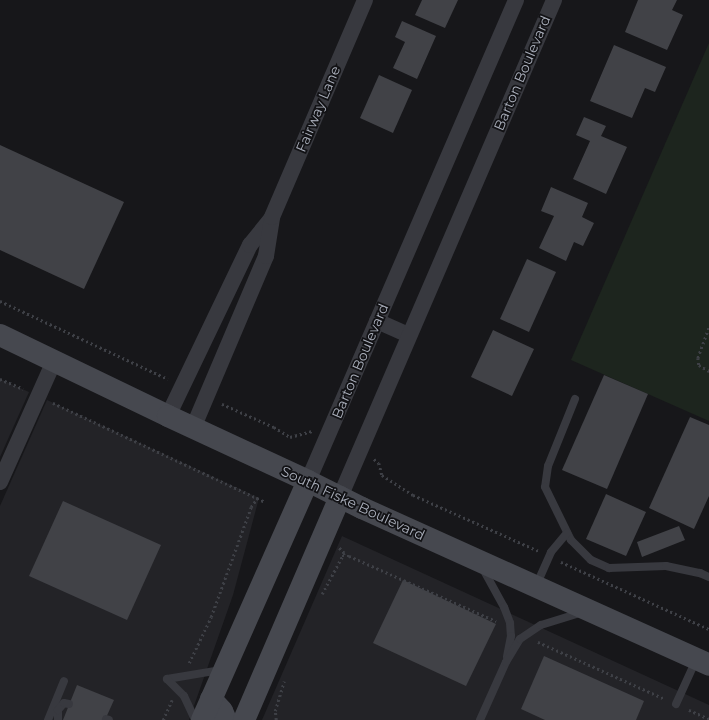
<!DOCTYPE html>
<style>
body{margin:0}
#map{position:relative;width:709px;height:720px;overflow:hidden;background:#17171a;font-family:Montserrat,sans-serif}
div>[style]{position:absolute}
.built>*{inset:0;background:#232327}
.green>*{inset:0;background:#1d251e}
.building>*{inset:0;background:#414247}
.path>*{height:2.5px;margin-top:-1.25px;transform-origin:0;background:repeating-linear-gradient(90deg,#3e4046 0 2px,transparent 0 5px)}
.service>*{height:8px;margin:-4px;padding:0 4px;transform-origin:4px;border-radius:4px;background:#38393f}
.minor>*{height:16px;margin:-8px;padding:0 8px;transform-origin:8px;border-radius:8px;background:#38393f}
.secondary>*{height:22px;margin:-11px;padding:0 11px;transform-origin:11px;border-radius:11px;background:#46484f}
span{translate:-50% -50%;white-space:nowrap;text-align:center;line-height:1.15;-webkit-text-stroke:3.5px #121215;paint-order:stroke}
.street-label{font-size:14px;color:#a9aeba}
</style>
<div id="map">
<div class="built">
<div style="clip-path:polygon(0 379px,29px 392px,0 457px)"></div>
<div style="clip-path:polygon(47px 400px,259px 498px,233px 595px,189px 720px,0 720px,0 506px)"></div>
<div style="clip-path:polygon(342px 536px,709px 705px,709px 720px,262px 720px)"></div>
</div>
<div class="green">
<div style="clip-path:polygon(709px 43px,709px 421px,571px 360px)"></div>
</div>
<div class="building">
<div style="clip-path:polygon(422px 0,458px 0,445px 28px,415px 15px)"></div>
<div style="clip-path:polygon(638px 0,677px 0,672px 10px,683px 15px,667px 50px,625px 32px)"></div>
<div style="clip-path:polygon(402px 21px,436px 36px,417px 79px,393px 68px,405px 42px,395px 37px)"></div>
<div style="clip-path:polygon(614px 45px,666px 67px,655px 92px,645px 88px,632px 118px,590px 101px)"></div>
<div style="clip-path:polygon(379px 75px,412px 90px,393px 133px,360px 118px)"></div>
<div style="clip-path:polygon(584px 117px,606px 126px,601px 136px,627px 147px,606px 194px,573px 179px,590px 141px,576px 135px)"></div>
<div style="clip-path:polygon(0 145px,124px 202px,84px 289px,0 250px)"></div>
<div style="clip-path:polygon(551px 187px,588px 203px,582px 217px,594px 223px,583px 246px,574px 242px,566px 261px,539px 248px,554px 216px,541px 211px)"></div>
<div style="clip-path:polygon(527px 259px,556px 272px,529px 332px,500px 319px)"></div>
<div style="clip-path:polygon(493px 330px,534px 349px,512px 396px,471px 377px)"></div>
<div style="clip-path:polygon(604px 375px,648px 394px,607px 489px,562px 470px)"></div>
<div style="clip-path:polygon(690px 417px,709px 425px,709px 496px,694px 529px,649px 508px)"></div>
<div style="clip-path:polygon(606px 494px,646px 512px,626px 556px,586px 539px)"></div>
<div style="clip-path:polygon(63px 501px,161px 545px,127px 620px,29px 576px)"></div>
<div style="clip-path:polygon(679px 526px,685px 540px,642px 557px,637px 542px)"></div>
<div style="clip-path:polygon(403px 580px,496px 624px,466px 686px,373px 643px)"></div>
<div style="clip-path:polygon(544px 656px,644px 701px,636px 720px,545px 720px,521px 709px)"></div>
<div style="clip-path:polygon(77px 685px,114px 700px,105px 720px,63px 720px)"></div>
</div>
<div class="path">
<div style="left:0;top:301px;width:185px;rotate:24.9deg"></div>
<div style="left:709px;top:328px;width:32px;rotate:110deg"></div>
<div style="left:698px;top:358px;width:7px;rotate:82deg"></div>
<div style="left:699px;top:365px;width:12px;rotate:31deg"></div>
<div style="left:0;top:379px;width:25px;rotate:23deg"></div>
<div style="left:53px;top:403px;width:234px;rotate:25deg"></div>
<div style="left:222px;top:404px;width:57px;rotate:23.9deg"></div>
<div style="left:274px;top:427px;width:19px;rotate:32deg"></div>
<div style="left:290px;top:437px;width:23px;rotate:-15deg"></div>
<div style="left:374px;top:459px;width:6px;rotate:39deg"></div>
<div style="left:379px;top:463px;width:12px;rotate:76deg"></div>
<div style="left:382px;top:475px;width:37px;rotate:33deg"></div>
<div style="left:413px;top:495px;width:138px;rotate:24deg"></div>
<div style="left:342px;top:556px;width:7px"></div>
<div style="left:349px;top:556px;width:161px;rotate:23.9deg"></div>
<div style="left:561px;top:562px;width:162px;rotate:24.4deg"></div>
<div style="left:322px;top:594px;width:47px;rotate:-61.8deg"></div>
<div style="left:344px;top:553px;width:8px;rotate:-135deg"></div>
<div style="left:538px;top:642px;width:139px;rotate:24.2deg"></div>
<div style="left:189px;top:663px;width:51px;rotate:-64.4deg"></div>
<div style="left:211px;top:617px;width:117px;rotate:-70deg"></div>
<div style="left:251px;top:507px;width:12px;rotate:-55deg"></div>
<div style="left:689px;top:710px;width:22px;rotate:24deg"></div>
<div style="left:163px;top:720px;width:22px;rotate:-66deg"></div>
<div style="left:276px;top:720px;width:9px;rotate:-96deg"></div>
<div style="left:275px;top:711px;width:31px;rotate:-73deg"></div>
</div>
<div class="service">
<div style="left:575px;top:399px;width:72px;rotate:111.9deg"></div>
<div style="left:548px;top:466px;width:21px;rotate:98deg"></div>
<div style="left:545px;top:487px;width:59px;rotate:63.9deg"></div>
<div style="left:571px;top:540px;width:28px;rotate:45deg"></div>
<div style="left:591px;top:560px;width:20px;rotate:24deg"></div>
<div style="left:609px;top:568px;width:57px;rotate:-2deg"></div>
<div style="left:666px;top:566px;width:35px;rotate:12deg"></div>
<div style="left:700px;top:573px;width:10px;rotate:24deg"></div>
<div style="left:482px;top:567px;width:46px;rotate:61.2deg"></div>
<div style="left:504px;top:607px;width:17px;rotate:69deg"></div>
<div style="left:510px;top:623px;width:13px;rotate:86deg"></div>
<div style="left:511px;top:636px;width:21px;rotate:101deg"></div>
<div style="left:536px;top:586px;width:37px;rotate:-66deg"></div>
<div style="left:551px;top:552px;width:25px;rotate:-50deg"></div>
<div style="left:167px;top:679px;width:55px;rotate:-9.5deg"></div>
<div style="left:167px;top:679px;width:24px;rotate:45deg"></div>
<div style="left:184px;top:696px;width:26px;rotate:65deg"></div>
<div style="left:676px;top:704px;width:48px;rotate:-65.6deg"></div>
<div style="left:106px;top:719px;width:3px;rotate:18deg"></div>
<div style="left:48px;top:720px;width:42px;rotate:-67.7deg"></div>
<div style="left:58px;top:720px;width:10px;rotate:-90deg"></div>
<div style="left:58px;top:710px;width:9px;rotate:-49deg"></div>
<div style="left:64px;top:703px;width:5px;rotate:11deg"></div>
<div style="left:480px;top:720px;width:64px;rotate:-65.9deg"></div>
<div style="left:506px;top:662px;width:27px;rotate:-59deg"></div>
<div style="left:520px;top:639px;width:25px;rotate:-34deg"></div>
<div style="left:541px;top:625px;width:44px;rotate:-17.2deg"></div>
</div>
<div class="minor">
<div style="left:377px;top:321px;width:35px;rotate:24deg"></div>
<div style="left:168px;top:416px;width:190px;rotate:-64.4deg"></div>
<div style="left:250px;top:245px;width:33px;rotate:-51deg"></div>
<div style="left:193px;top:428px;width:187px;rotate:-67deg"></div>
<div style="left:266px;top:256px;width:39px;rotate:-81deg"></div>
<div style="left:272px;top:217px;width:236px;rotate:-66.8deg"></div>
<div style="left:308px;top:481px;width:524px;rotate:-66.61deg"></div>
<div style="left:0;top:482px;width:133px;rotate:-65.9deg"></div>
<div style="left:340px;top:497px;width:541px;rotate:-66.7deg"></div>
</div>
<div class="secondary">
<div style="left:0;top:335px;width:187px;rotate:25.7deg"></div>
<div style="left:168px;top:416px;width:154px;rotate:24.9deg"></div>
<div style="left:308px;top:481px;width:60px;rotate:26.6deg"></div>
<div style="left:362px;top:508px;width:381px;rotate:24.3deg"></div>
<div style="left:211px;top:699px;width:16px;rotate:47deg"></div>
<div style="left:222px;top:711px;width:10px;rotate:66deg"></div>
<div style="left:202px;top:720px;width:261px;rotate:-66.1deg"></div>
<div style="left:244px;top:720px;width:243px;rotate:-66.7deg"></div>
</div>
<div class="street-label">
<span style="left:522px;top:73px;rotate:-67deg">Barton Boulevard</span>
<span style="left:318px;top:109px;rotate:-67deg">Fairway Lane</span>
<span style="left:360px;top:361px;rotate:-67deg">Barton Boulevard</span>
<span style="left:353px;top:503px;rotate:25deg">South Fiske Boulevard</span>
</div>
</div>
